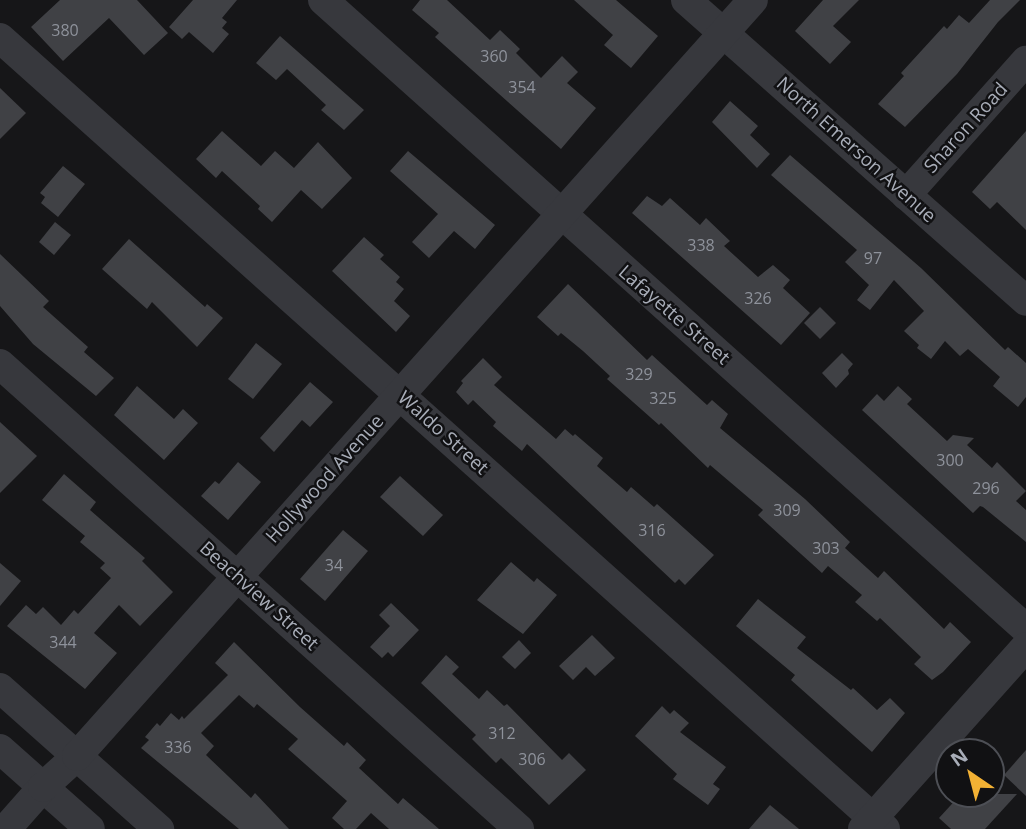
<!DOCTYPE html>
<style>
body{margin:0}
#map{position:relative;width:1026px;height:829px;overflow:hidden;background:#161618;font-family:"Open Sans",sans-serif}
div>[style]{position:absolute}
.building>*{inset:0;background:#404145}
.minor>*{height:30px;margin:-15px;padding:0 15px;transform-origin:15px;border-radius:15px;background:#37383d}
span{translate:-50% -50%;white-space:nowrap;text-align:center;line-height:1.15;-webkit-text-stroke:5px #111113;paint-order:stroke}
.number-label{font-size:16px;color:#8e929b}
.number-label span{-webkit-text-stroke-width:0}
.street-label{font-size:19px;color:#a8adb8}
.north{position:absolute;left:935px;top:738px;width:70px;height:70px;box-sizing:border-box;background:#111113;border:2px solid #4d4f55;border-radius:50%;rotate:325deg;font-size:19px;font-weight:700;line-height:28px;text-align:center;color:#a8adb8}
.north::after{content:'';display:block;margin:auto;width:24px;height:32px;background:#f2b134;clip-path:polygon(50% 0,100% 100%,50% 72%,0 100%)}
</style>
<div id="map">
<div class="building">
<div style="clip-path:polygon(60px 0,137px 0,168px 33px,144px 55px,109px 18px,63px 61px,31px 27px)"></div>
<div style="clip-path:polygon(193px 0,237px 0,222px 18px,227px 22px,222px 28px,229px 34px,213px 53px,189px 32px,182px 39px,169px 27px)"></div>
<div style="clip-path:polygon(420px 0,447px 0,490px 40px,500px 30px,520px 49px,516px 53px,541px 78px,562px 56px,578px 72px,567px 83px,596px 108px,561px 149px,435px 37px,439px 33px,412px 10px)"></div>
<div style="clip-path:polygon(574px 0,616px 0,658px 36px,631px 68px,604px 45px,613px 35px)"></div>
<div style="clip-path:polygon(823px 0,859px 0,833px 26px,851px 42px,830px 64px,795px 31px)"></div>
<div style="clip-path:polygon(990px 0,1020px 0,998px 22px,957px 74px,905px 127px,878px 104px,904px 76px,901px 73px,944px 26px,947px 29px,959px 15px,969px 23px)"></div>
<div style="clip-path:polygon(280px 36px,364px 110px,344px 130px,321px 110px,326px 105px,287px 69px,276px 80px,256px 63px)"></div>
<div style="clip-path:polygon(0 88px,26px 113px,0 139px)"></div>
<div style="clip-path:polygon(730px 101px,758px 126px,750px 135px,770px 154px,757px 168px,712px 122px)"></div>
<div style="clip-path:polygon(222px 131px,261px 166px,275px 151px,294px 168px,318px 142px,352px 178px,322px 209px,301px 190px,272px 222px,258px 209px,260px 206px,222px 171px,216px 178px,196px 159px)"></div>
<div style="clip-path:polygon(1026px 131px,1026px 230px,997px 202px,990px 209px,972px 192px)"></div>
<div style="clip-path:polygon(408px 151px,495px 225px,475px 249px,454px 231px,429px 258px,412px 242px,438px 214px,390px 171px)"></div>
<div style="clip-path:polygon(790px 155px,921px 268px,1005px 350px,1008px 347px,1026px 363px,1026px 397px,1018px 407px,993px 386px,1000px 377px,968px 349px,960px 356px,945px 341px,931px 359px,917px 348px,919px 345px,904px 331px,924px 311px,894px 280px,870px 310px,857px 300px,869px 285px,845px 262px,857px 250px,771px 175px)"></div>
<div style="clip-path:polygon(63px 166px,85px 184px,58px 217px,41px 203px,45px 197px,40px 193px)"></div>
<div style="clip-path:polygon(647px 196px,662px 206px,670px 198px,700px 225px,706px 218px,730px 241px,724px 246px,758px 277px,773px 265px,790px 280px,783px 288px,810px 313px,781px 345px,632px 213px)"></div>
<div style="clip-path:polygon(55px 222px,71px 235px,54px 255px,39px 242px)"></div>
<div style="clip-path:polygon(364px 237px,384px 255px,380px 259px,400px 277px,396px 282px,404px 289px,394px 301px,410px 316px,396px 332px,332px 271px)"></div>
<div style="clip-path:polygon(129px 239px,205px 307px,207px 304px,223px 318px,197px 347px,152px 302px,147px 309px,102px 269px)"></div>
<div style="clip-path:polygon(0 254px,49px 301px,43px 307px,88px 347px,84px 352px,114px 378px,96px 396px,33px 344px,0 306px)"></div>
<div style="clip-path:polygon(568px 284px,647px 360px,652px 355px,707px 405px,712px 400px,728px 414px,720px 428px,805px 499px,850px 542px,845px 548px,878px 578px,884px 571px,944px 629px,950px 622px,971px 642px,943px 672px,932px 680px,914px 664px,921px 657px,880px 618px,877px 621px,855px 602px,862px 595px,828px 566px,822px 573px,758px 515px,763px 510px,710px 465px,708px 468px,661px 423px,659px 425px,607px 379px,610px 376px,583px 351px,561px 333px,558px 336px,537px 317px)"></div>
<div style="clip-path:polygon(820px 307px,836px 323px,820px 339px,804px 323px)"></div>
<div style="clip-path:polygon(256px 343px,282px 364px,253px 399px,228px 379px)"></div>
<div style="clip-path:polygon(842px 353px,853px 364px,848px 370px,849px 374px,836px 388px,822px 373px)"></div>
<div style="clip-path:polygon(483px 358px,502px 377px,494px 385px,556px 439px,565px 429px,573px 436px,575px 434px,603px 458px,597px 466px,627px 492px,631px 487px,654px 507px,657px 504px,714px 555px,685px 585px,679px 579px,675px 583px,527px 444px,522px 451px,493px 426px,496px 422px,473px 400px,468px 405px,456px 392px,463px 383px,461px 381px)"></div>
<div style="clip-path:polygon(310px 382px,333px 402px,310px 427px,302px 420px,274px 452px,260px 438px)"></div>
<div style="clip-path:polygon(137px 386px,174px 419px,183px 409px,198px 423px,164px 460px,114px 415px)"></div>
<div style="clip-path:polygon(898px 386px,912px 399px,907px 404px,947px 441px,953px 435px,974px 438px,967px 445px,992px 468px,997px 462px,1026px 491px,1016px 501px,1026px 510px,1026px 542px,983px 507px,980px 506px,973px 513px,862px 410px,877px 394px,884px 401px)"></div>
<div style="clip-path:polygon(0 422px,37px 456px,0 493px)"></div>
<div style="clip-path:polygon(238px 462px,261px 482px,228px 520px,201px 496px,215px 481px,219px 484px)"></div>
<div style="clip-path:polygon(64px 474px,96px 502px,90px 510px,145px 558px,142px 561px,173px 592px,140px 626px,119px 605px,94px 633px,117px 653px,85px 689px,7px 626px,26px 605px,36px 614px,43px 607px,61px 625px,74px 610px,78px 614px,111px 578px,100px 568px,105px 563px,80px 542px,85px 536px,42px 500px)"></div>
<div style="clip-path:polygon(400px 476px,443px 515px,423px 536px,380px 497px)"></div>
<div style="clip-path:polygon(343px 530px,368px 551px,325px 601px,300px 579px)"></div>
<div style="clip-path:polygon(511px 562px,534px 582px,537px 578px,557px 595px,523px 634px,477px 600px)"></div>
<div style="clip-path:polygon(0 563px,21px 581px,0 606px)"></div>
<div style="clip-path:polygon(758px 599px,806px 637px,797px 648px,851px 690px,853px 688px,877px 710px,890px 698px,905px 713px,872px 752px,791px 680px,795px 675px,736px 626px)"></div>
<div style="clip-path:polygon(391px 603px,419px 630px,393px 657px,388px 652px,382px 658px,370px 647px,390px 626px,379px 615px)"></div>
<div style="clip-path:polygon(592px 635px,615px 658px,595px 676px,586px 667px,573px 680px,559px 666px)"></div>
<div style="clip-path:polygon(519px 640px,531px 653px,515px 669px,502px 657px)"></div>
<div style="clip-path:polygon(234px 642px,300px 707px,344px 746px,347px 742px,366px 760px,359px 768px,398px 804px,403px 798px,439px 829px,389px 829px,371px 813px,356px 829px,344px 829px,332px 818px,347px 801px,288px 749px,298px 739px,257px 704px,254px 708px,239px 695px,201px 733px,214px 746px,206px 755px,251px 798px,255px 793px,289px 829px,239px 829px,141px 748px,149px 740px,145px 737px,157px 723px,160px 726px,171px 713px,179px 720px,182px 716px,184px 719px,228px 675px,215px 663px)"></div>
<div style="clip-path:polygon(446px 655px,459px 667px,452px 674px,479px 699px,487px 690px,504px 706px,507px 704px,562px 760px,569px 753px,586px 770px,549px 805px,501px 758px,496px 763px,472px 739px,476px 735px,421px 683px)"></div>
<div style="clip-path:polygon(662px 706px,670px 714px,674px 710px,689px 723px,680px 732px,726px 767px,713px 784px,720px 789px,708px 805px,673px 779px,677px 774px,635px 736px)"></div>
<div style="clip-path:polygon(1026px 750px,1026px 796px,1004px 775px)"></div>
<div style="clip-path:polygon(961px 794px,1017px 794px,985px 829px,951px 829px,939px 818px)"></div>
<div style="clip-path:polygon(770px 805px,799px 829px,749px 829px)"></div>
</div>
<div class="minor">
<div style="left:323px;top:0;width:943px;rotate:41.82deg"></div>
<div style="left:686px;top:0;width:454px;rotate:41.5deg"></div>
<div style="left:0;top:38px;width:1187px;rotate:41.79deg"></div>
<div style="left:906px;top:195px;width:180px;rotate:-48.2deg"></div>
<div style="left:0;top:364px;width:697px;rotate:41.86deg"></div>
<div style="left:0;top:688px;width:213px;rotate:41.6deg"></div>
<div style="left:0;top:749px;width:120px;rotate:41.6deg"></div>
<div style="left:6px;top:829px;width:56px;rotate:-48.6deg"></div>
<div style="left:43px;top:787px;width:46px;rotate:-42.4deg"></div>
<div style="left:77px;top:756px;width:1014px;rotate:-48.2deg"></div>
<div style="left:863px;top:829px;width:244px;rotate:-48.2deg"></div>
</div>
<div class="number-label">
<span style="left:65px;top:30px">380</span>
<span style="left:494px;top:56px">360</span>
<span style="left:522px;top:87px">354</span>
<span style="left:701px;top:245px">338</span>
<span style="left:873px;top:258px">97</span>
<span style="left:758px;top:298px">326</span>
<span style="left:639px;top:374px">329</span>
<span style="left:663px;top:398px">325</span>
<span style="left:950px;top:460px">300</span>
<span style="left:986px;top:488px">296</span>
<span style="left:787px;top:510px">309</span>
<span style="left:652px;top:530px">316</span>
<span style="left:826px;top:548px">303</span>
<span style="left:334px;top:565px">34</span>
<span style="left:63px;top:642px">344</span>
<span style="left:502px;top:733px">312</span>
<span style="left:178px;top:747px">336</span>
<span style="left:532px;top:759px">306</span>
</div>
<div class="street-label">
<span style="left:966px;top:128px;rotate:-48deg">Sharon Road</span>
<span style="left:856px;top:150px;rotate:42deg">North Emerson Avenue</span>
<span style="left:674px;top:315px;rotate:41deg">Lafayette Street</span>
<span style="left:443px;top:433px;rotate:42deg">Waldo Street</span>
<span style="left:325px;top:479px;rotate:-48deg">Hollywood Avenue</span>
<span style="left:259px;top:596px;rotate:42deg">Beachview Street</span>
</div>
<div class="north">N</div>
</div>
